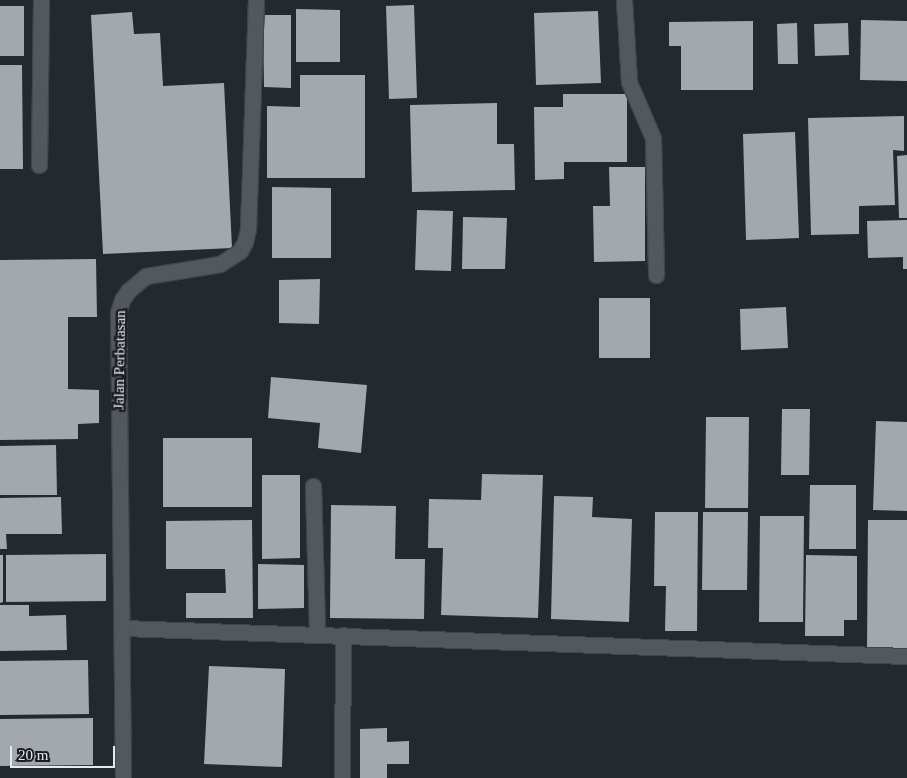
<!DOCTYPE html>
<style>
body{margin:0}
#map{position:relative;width:907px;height:778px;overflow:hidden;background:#24292e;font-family:Georgia,serif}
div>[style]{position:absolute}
.building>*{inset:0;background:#a3a8af}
.roads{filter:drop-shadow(1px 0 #42464a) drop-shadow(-1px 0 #42464a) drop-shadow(0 1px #42464a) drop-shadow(0 -1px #42464a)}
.lane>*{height:15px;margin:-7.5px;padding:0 7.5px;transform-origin:7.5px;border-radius:7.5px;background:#53585e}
.street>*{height:15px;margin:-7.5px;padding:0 7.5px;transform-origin:7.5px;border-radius:7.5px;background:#53585e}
span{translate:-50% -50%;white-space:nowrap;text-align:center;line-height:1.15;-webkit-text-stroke:5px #1b1f24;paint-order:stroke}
.street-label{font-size:15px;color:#e6e9ed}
.scale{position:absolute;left:10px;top:746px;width:105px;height:22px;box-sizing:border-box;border:2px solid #e6e9ed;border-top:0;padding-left:6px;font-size:15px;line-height:18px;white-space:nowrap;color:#e6e9ed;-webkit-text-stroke:4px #1b1f24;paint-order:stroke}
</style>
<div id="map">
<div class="building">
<div style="clip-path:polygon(414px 5px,417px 98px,389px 99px,386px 6px)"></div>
<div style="clip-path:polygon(0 6px,24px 6px,24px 56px,0 56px)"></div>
<div style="clip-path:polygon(296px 9px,340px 10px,340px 62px,296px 62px)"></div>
<div style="clip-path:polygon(598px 11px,601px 83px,536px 85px,534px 13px)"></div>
<div style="clip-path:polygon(132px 12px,134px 34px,160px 33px,163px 86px,224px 83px,232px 248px,103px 254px,91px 15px)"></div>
<div style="clip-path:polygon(263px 15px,291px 15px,291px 88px,264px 87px)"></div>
<div style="clip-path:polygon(861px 20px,907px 21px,907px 81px,860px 80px)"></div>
<div style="clip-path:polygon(753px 21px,753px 90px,681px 90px,681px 46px,669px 46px,669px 22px)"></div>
<div style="clip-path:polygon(797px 23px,798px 64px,778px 64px,777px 24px)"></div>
<div style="clip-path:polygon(848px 23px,849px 55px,815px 56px,814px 24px)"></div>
<div style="clip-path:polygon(0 65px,22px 65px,23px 169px,0 169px)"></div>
<div style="clip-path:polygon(300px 75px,365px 75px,365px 178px,267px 178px,267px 106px,300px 107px)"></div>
<div style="clip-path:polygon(563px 94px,627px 94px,627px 162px,564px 162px,564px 179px,535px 180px,534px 107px,563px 107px)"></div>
<div style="clip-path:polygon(497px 103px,497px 144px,514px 144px,515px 190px,412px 192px,410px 105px)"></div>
<div style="clip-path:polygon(904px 116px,904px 151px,893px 150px,895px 205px,859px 206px,859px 234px,811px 235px,808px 118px)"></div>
<div style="clip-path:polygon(795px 132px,799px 238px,746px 240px,743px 134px)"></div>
<div style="clip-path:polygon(907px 155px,907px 218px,899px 218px,897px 156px)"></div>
<div style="clip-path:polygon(609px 167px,645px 167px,645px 261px,594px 262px,593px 206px,610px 206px)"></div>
<div style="clip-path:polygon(272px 187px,331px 188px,331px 258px,272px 258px)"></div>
<div style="clip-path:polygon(417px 210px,453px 211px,451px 271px,415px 270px)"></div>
<div style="clip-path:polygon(463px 217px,507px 218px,505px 269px,462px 269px)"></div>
<div style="clip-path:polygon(907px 220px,907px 269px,903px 269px,903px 257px,868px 258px,867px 221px)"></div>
<div style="clip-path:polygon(96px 259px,97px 317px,68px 317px,68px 389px,99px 390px,99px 423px,78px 424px,78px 439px,0 440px,0 260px)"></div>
<div style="clip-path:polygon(320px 279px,319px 324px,279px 323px,279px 280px)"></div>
<div style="clip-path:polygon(599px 298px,650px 298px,650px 358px,599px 358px)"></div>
<div style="clip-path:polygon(786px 307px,788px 348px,741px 350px,740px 309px)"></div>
<div style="clip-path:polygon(271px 377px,367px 385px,361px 453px,318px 448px,320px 423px,268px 418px)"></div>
<div style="clip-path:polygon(782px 409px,810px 409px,809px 475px,781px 475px)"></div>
<div style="clip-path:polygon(706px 417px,749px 417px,748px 508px,705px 508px)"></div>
<div style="clip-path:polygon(876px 421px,907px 422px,907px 511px,873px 510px)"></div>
<div style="clip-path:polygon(163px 438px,252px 438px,252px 507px,163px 507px)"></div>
<div style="clip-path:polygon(56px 445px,57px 495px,0 495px,0 446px)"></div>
<div style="clip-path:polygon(482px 474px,543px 475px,538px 618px,441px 615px,443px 548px,428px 548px,429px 499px,481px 500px)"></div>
<div style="clip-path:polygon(262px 475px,300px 475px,300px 558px,262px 559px)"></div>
<div style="clip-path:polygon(810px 485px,856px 485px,856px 549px,809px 549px)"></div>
<div style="clip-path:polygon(554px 496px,593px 497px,592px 517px,632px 519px,629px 622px,551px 619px)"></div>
<div style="clip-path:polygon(61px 497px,62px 534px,6px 534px,7px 549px,0 549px,0 498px)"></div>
<div style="clip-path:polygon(331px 505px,396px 506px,395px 559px,425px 559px,424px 619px,330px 618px)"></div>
<div style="clip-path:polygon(655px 512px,698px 512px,697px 631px,665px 631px,666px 586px,654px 586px)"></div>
<div style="clip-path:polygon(703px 512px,748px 512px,747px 590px,702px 590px)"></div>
<div style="clip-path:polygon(760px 516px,804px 516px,803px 622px,759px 622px)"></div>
<div style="clip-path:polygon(252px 520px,253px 618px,186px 618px,186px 593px,226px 593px,225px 569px,166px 569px,166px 521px)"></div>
<div style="clip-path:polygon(868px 520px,907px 520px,907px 651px,867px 650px)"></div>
<div style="clip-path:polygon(106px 554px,106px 601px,6px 602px,6px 555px)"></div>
<div style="clip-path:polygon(0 555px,3px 555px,3px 602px,0 603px)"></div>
<div style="clip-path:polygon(806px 555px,857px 556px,857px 620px,844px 620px,844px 636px,805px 636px)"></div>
<div style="clip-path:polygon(258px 564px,304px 565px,304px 608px,258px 609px)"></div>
<div style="clip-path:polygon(0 605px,29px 605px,29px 616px,66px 615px,67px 650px,0 651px)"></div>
<div style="clip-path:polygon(88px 660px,89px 714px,0 715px,0 661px)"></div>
<div style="clip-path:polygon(209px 666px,285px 669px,282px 767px,204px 764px)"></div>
<div style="clip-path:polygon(93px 718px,93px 765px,0 766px,0 719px)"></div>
<div style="clip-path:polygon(387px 728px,387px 742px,409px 741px,409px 764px,387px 764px,387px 778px,360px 778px,360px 729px)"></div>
</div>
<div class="roads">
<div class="lane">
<div style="left:39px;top:165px;width:165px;rotate:-89.3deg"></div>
</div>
<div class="street">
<div style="left:624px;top:0;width:82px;rotate:86.5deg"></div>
<div style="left:629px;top:82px;width:61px;rotate:66.8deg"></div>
<div style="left:653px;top:138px;width:137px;rotate:88.7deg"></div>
<div style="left:313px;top:486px;width:147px;rotate:88.4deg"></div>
<div style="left:123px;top:628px;width:784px;rotate:2.05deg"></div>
<div style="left:123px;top:778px;width:465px;rotate:-90.6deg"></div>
<div style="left:118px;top:313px;width:14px;rotate:-73deg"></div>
<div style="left:122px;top:300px;width:11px;rotate:-56deg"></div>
<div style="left:128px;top:291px;width:23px;rotate:-40deg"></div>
<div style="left:146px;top:276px;width:75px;rotate:-9.2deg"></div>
<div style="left:220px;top:264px;width:24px;rotate:-33deg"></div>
<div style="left:240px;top:251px;width:10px;rotate:-61deg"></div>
<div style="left:245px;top:242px;width:13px;rotate:-77deg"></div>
<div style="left:248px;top:229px;width:229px;rotate:-88deg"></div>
<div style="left:342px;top:778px;width:143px;rotate:-89.6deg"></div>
</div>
</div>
<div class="street-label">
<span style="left:120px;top:360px;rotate:-89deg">Jalan Perbatasan</span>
</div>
<div class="scale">20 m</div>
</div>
